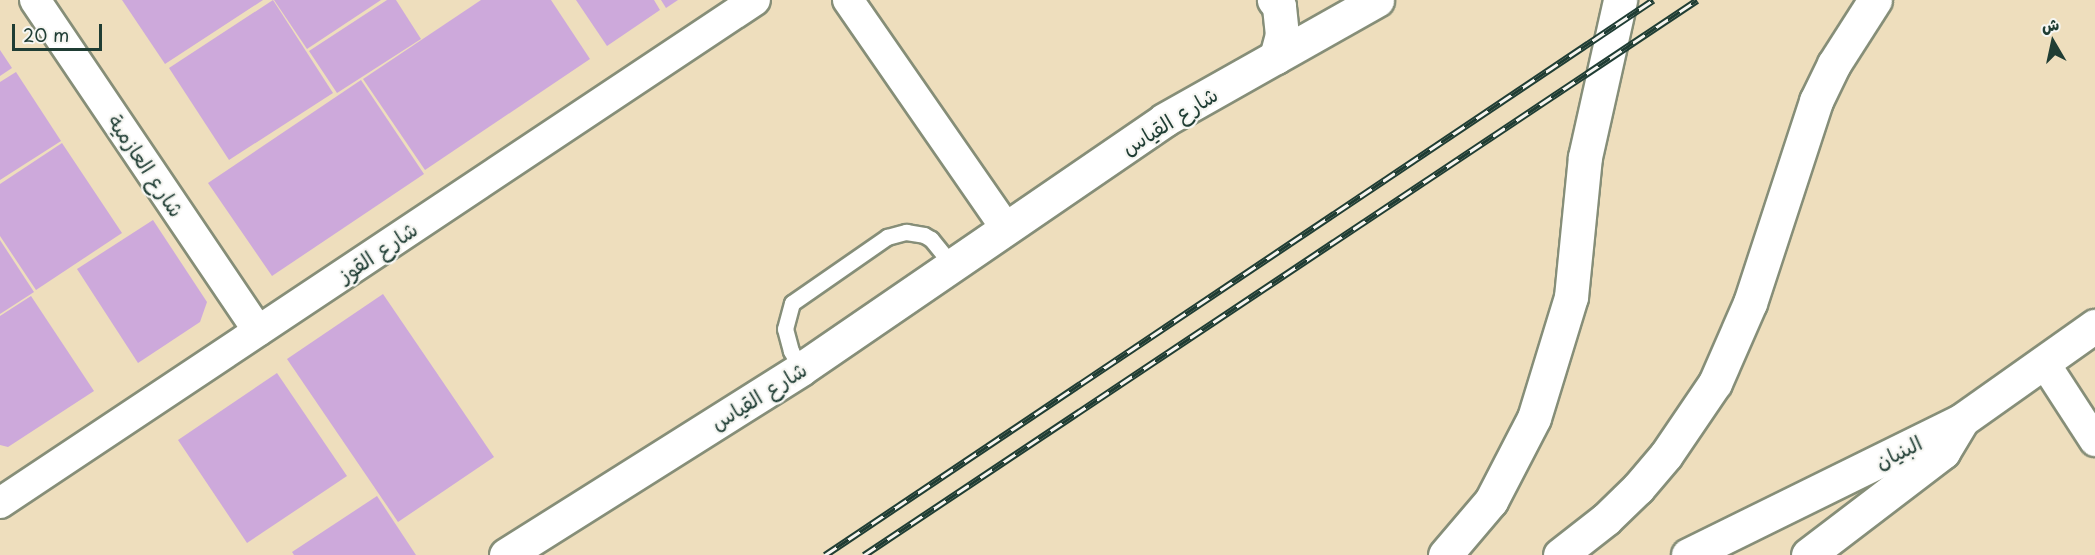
<!DOCTYPE html>
<meta charset="utf-8">
<style>
body{margin:0}
#map{position:relative;width:2095px;height:555px;overflow:hidden;background:#eedebd;font-family:"Playpen Sans","Playpen Sans Arabic",sans-serif}
div>[style]{position:absolute}
.building>*{inset:0;background:#cda9db}
.roads{filter:drop-shadow(2px 0 #868e78) drop-shadow(-2px 0 #868e78) drop-shadow(0 2px #868e78) drop-shadow(0 -2px #868e78)}
.lane>*{height:15px;margin:-7.5px;padding:0 7.5px;transform-origin:7.5px;border-radius:7.5px;background:#fff}
.street>*{height:30px;margin:-15px;padding:0 15px;transform-origin:15px;border-radius:15px;background:#fff}
.secondary>*{height:33px;margin:-16.5px;padding:0 16.5px;transform-origin:16.5px;border-radius:16.5px;background:#fff}
.primary>*{height:33px;margin:-16.5px;padding:0 16.5px;transform-origin:16.5px;border-radius:16.5px;background:#fff}
.rail>*{height:7px;margin-top:-3.5px;transform-origin:0;background:repeating-linear-gradient(90deg,#f6f6f2 0 14px,#1f3d34 0 28px);box-sizing:border-box;border-block:2px solid #1f3d34}
span{translate:-50% -50%;white-space:nowrap;text-align:center;line-height:1.15;-webkit-text-stroke:4.5px #f6f6f2;paint-order:stroke}
.street-label{font-size:21px;color:#1f3d34}
.north{position:absolute;left:2023px;top:12px;width:60px;height:60px;-webkit-text-stroke:4px #f6f6f2;paint-order:stroke;rotate:351deg;font-size:16px;font-weight:700;line-height:24px;text-align:center;color:#1f3d34}
.north::after{content:'';display:block;margin:auto;width:21px;height:27px;background:#1f3d34;clip-path:polygon(50% 0,100% 100%,50% 72%,0 100%)}
.scale{position:absolute;left:12px;top:24px;width:90px;height:27px;box-sizing:border-box;border:3px solid #1f3d34;border-top:0;padding-left:8px;font-size:18px;line-height:21px;white-space:nowrap;color:#1f3d34;-webkit-text-stroke:4px #f6f6f2;paint-order:stroke}
</style>
<div id="map">
<div class="building">
<div style="clip-path:polygon(122px 0,263px 0,165px 64px)"></div>
<div style="clip-path:polygon(273px 0,333px 93px,229px 160px,169px 68px)"></div>
<div style="clip-path:polygon(274px 0,381px 0,307px 49px)"></div>
<div style="clip-path:polygon(387px 0,396px 0,421px 39px,337px 93px,309px 51px)"></div>
<div style="clip-path:polygon(481px 0,551px 0,590px 59px,425px 170px,363px 79px)"></div>
<div style="clip-path:polygon(576px 0,654px 0,660px 10px,607px 46px)"></div>
<div style="clip-path:polygon(661px 0,678px 0,666px 8px)"></div>
<div style="clip-path:polygon(0 50px,12px 68px,0 76px)"></div>
<div style="clip-path:polygon(16px 72px,61px 141px,0 180px,0 82px)"></div>
<div style="clip-path:polygon(361px 80px,424px 174px,272px 276px,208px 183px)"></div>
<div style="clip-path:polygon(62px 143px,122px 233px,36px 290px,0 236px,0 184px)"></div>
<div style="clip-path:polygon(153px 220px,207px 302px,200px 322px,138px 363px,77px 269px)"></div>
<div style="clip-path:polygon(0 240px,34px 292px,0 314px)"></div>
<div style="clip-path:polygon(383px 294px,494px 457px,398px 522px,287px 359px)"></div>
<div style="clip-path:polygon(31px 296px,94px 391px,8px 447px,0 445px,0 316px)"></div>
<div style="clip-path:polygon(277px 373px,347px 476px,247px 543px,178px 440px)"></div>
<div style="clip-path:polygon(377px 496px,416px 555px,294px 555px,292px 552px)"></div>
</div>
<div class="roads">
<div class="lane">
<div style="left:801px;top:369px;width:21px;rotate:-119deg"></div>
<div style="left:791px;top:351px;width:23px;rotate:-105deg"></div>
<div style="left:785px;top:329px;width:27px;rotate:-75deg"></div>
<div style="left:792px;top:303px;width:116px;rotate:-34.8deg"></div>
<div style="left:887px;top:237px;width:20px;rotate:-15deg"></div>
<div style="left:906px;top:232px;width:18px;rotate:9deg"></div>
<div style="left:924px;top:235px;width:8px;rotate:30deg"></div>
<div style="left:931px;top:239px;width:33px;rotate:51deg"></div>
</div>
<div class="street">
<div style="left:35px;top:0;width:399px;rotate:56deg"></div>
<div style="left:848px;top:0;width:276px;rotate:55.3deg"></div>
<div style="left:2045px;top:364px;width:92px;rotate:57deg"></div>
<div style="left:0;top:503px;width:907px;rotate:-33.67deg"></div>
</div>
<div class="secondary">
<div style="left:1276px;top:57px;width:116px;rotate:-29.4deg"></div>
<div style="left:506px;top:555px;width:349px;rotate:-32.2deg"></div>
<div style="left:801px;top:369px;width:440px;rotate:-34.4deg"></div>
<div style="left:1164px;top:120px;width:129px;rotate:-29.4deg"></div>
<div style="left:1276px;top:57px;width:23px;rotate:-75deg"></div>
<div style="left:1282px;top:35px;width:29px;rotate:-96deg"></div>
<div style="left:1279px;top:6px;width:8px;rotate:-130deg"></div>
<div style="left:1688px;top:555px;width:305px;rotate:-26.2deg"></div>
<div style="left:1962px;top:420px;width:163px;rotate:-35.3deg"></div>
<div style="left:1808px;top:555px;width:170px;rotate:-37.3deg"></div>
<div style="left:1943px;top:452px;width:33px;rotate:-59deg"></div>
</div>
<div class="primary">
<div style="left:1445px;top:555px;width:71px;rotate:-49.6deg"></div>
<div style="left:1491px;top:501px;width:93px;rotate:-62.6deg"></div>
<div style="left:1534px;top:418px;width:127px;rotate:-73deg"></div>
<div style="left:1571px;top:297px;width:141px;rotate:-84.3deg"></div>
<div style="left:1585px;top:157px;width:161px;rotate:-77.4deg"></div>
<div style="left:1560px;top:555px;width:58px;rotate:-38deg"></div>
<div style="left:1606px;top:519px;width:45px;rotate:-44.1deg"></div>
<div style="left:1638px;top:488px;width:43px;rotate:-49.7deg"></div>
<div style="left:1666px;top:455px;width:87px;rotate:-55.8deg"></div>
<div style="left:1715px;top:383px;width:87px;rotate:-66.4deg"></div>
<div style="left:1750px;top:303px;width:213px;rotate:-71.9deg"></div>
<div style="left:1816px;top:101px;width:41px;rotate:-64.1deg"></div>
<div style="left:1834px;top:64px;width:76px;rotate:-57.4deg"></div>
</div>
</div>
<div class="rail">
<div style="left:825px;top:555px;width:997px;rotate:-33.83deg"></div>
<div style="left:864px;top:555px;width:1001px;rotate:-33.67deg"></div>
</div>
<div class="street-label">
<span style="left:1169px;top:120px;rotate:-32deg">شارع القياس</span>
<span style="left:147px;top:165px;rotate:56deg">شارع العازمية</span>
<span style="left:377px;top:251px;rotate:-34deg">شارع القوز</span>
<span style="left:758px;top:395px;rotate:-32deg">شارع القياس</span>
<span style="left:1898px;top:451px;rotate:-26deg">البنيان</span>
</div>
<div class="north">ش</div>
<div class="scale">20 m</div>
</div>
